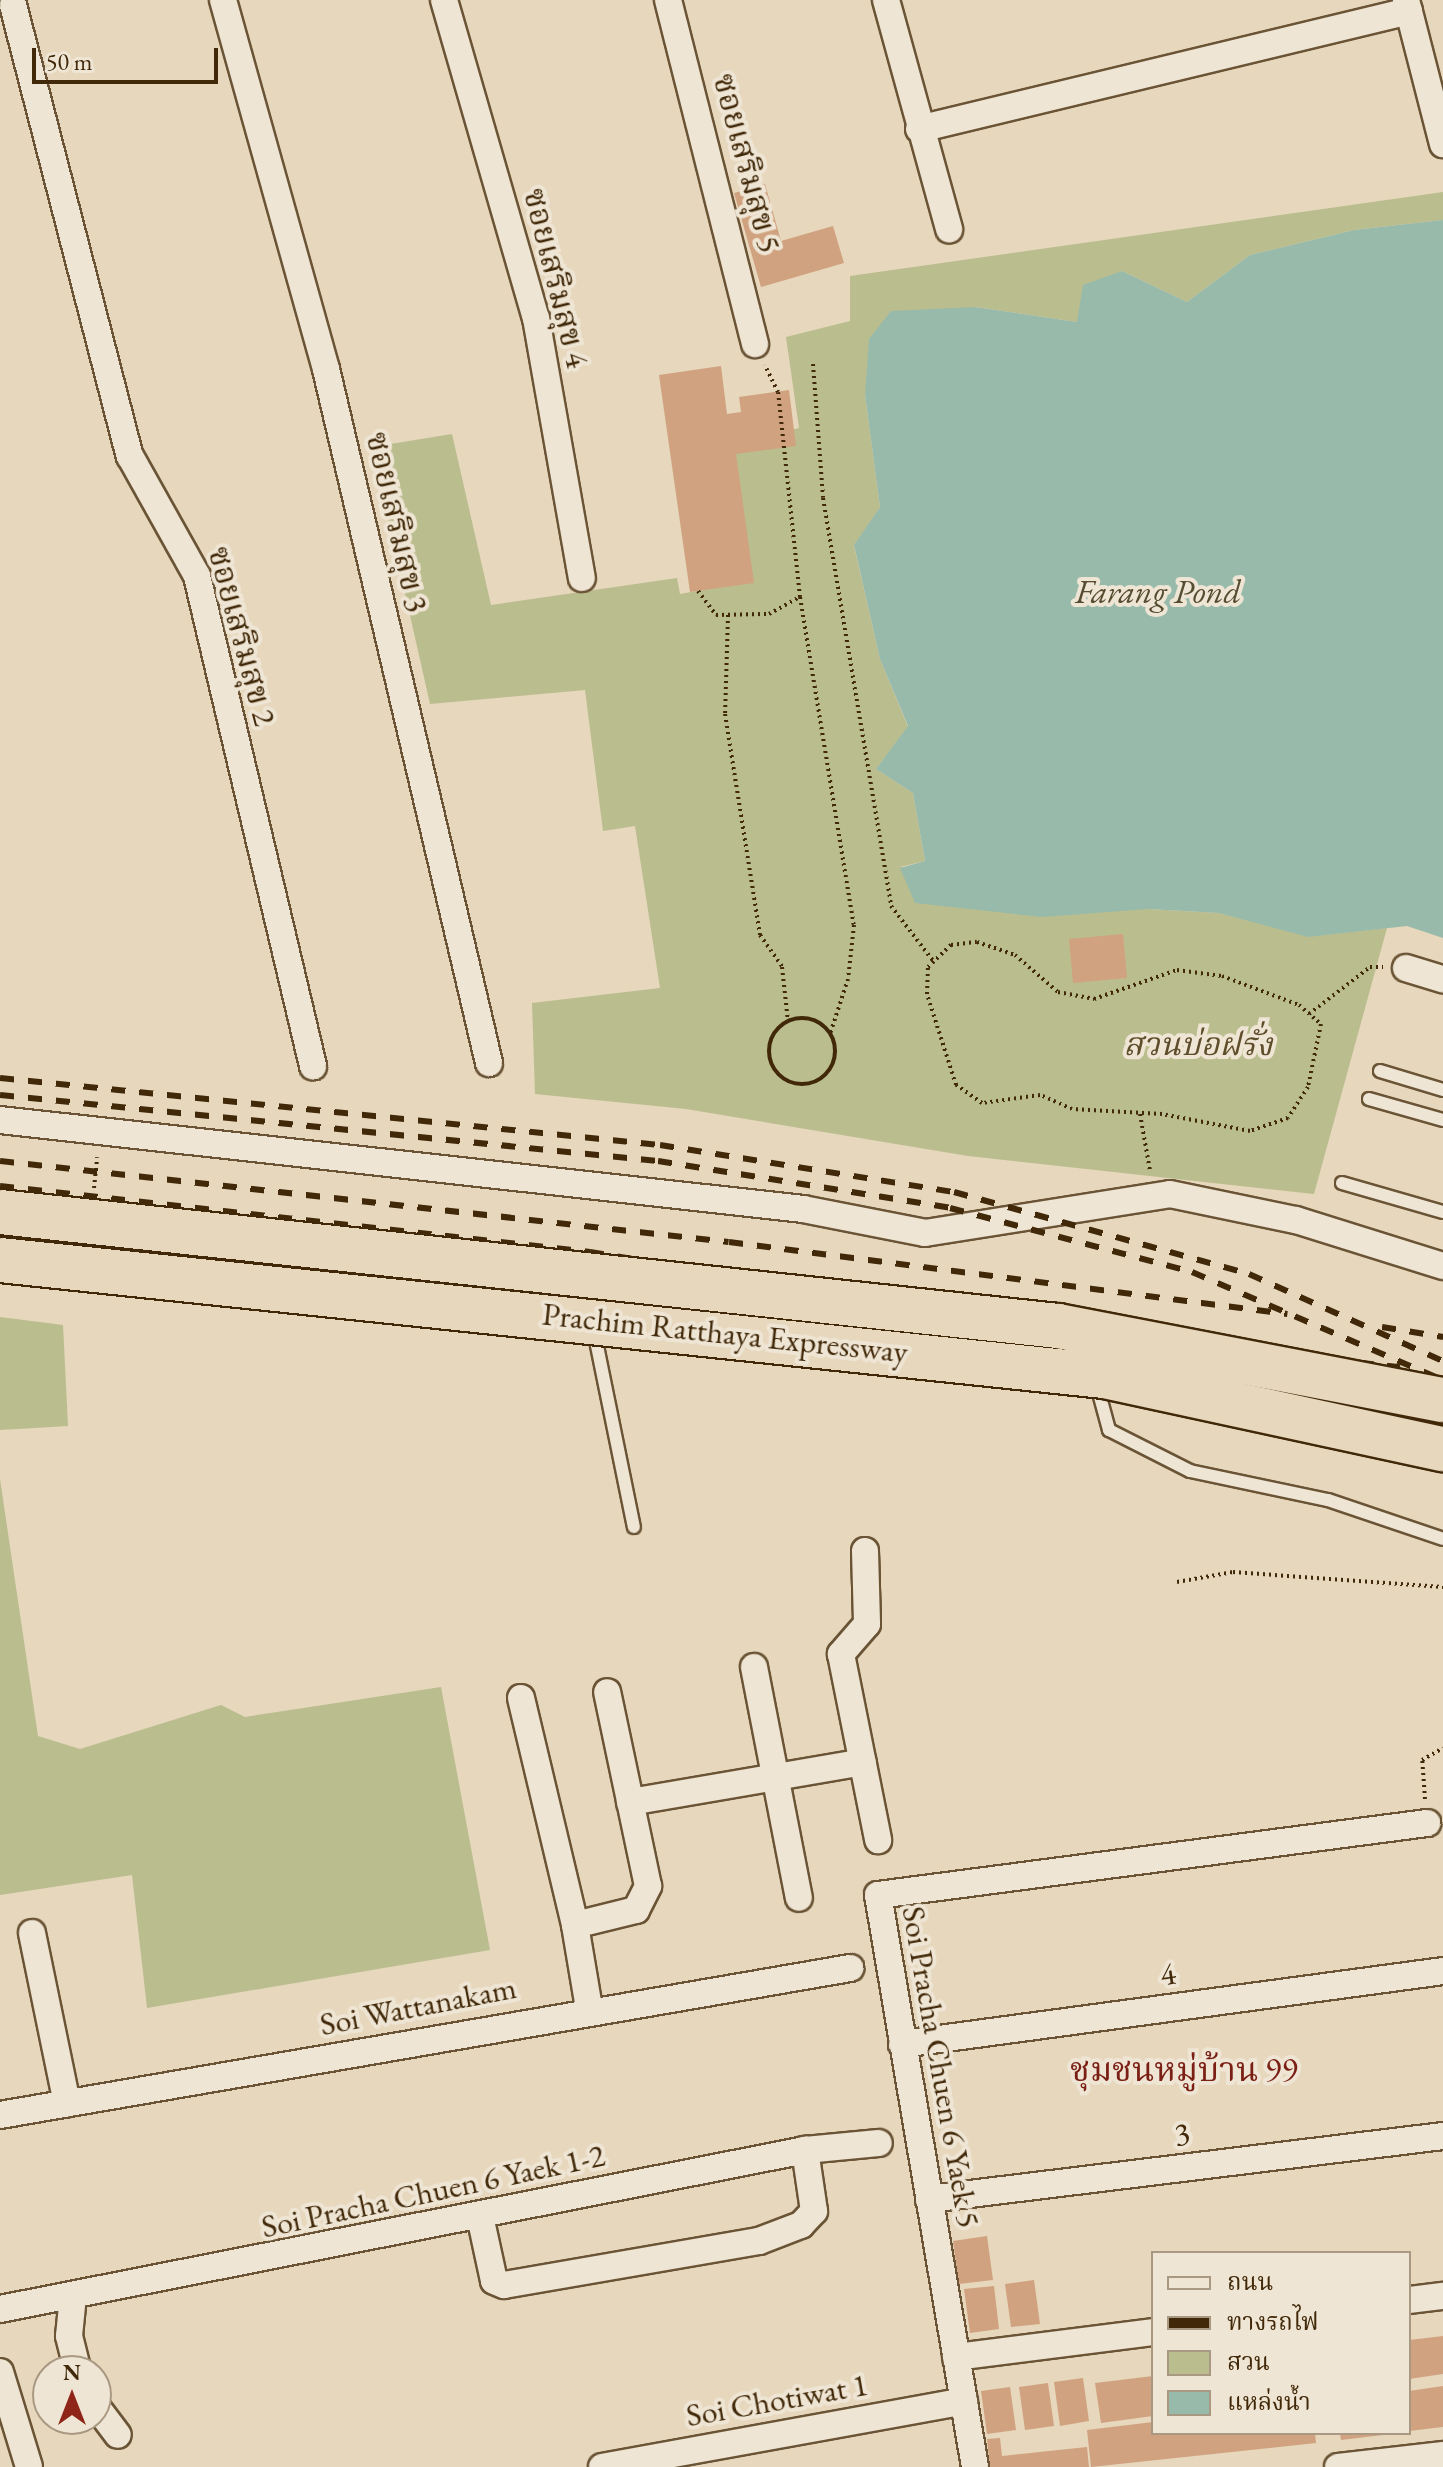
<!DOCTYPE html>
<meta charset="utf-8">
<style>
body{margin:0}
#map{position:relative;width:1443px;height:2467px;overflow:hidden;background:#e6d7bd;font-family:"EB Garamond","Noto Serif Thai",serif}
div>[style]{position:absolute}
.green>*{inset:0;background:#babd8e}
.water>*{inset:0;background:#97baab}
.building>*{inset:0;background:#d1a27f}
.path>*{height:4px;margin-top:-2px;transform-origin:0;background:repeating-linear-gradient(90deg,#402808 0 2px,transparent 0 6px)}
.path>.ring{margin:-2px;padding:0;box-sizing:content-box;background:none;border:4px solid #402808;border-radius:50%}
.roads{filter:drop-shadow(2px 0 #6a5435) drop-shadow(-2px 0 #6a5435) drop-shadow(0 2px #6a5435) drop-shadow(0 -2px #6a5435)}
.lane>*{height:12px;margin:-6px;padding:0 6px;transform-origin:6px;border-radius:6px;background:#efe5d4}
.street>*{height:26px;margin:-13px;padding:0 13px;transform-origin:13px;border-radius:13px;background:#efe5d4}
.rail>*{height:6px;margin-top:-3px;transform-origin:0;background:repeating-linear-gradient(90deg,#402808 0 14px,transparent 0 28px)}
.bridges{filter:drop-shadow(2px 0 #402808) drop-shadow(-2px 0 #402808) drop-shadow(0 2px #402808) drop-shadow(0 -2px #402808)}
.highway-bridge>*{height:44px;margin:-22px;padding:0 22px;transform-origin:22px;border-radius:22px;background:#e6d7bd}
span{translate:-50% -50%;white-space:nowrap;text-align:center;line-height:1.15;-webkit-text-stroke:8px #efe5d4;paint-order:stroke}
.street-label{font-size:32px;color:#402808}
.park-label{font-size:32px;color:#5e4d2a;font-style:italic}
.water-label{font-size:34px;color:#564c31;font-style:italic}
.neighbourhood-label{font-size:34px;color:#7a1f14}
.legend{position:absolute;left:1151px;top:2251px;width:260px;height:184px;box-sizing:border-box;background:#efe5d4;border:2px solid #a99982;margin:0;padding:10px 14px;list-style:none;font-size:24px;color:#402808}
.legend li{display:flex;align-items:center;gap:16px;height:40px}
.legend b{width:40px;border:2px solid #a99982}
.north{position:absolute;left:32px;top:2355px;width:80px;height:80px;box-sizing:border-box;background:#efe5d4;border:2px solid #a99982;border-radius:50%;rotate:0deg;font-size:22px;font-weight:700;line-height:32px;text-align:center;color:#402808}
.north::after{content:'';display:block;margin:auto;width:28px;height:36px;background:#8f2418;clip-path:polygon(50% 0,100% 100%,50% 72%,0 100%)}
.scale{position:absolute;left:32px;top:48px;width:186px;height:36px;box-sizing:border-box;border:4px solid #402808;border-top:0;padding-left:10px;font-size:24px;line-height:28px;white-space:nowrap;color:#402808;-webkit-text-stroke:6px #efe5d4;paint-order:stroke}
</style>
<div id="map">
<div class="green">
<div style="clip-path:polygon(1443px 192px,1443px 220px,1354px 230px,1250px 255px,1187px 302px,1122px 271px,1077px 322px,975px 307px,865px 395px,880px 507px,854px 546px,880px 659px,908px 727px,876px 769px,913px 793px,925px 861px,900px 867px,1148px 909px,1219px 913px,1313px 936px,1387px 928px,1314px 1194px,968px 1156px,686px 1109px,535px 1094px,532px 1003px,660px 988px,635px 826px,603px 831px,585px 690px,430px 704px,372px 447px,452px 434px,491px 605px,677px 578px,680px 594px,739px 583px,717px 447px,799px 428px,786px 337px,850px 321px,850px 276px)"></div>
<div style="clip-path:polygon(0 1317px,63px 1325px,68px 1426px,0 1430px)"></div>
<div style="clip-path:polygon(0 1479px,38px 1736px,80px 1749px,221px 1705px,245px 1717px,441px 1687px,490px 1950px,147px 2008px,132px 1875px,0 1895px)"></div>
</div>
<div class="water">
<div style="clip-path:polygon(1443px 220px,1443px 938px,1407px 926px,1308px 937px,1219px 913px,1148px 909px,1042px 917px,915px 903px,900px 868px,925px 861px,913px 793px,876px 769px,908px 726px,880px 659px,854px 545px,880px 507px,865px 395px,869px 339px,891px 311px,975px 307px,1077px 322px,1083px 285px,1122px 271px,1187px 302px,1250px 255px,1354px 230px)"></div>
</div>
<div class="building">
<div style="clip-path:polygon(765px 184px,781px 241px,833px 226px,844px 263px,761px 287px,734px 193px)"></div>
<div style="clip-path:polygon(721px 366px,727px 414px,741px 412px,739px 397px,789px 390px,796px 446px,736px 454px,754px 583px,690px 592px,659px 375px)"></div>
<div style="clip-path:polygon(1123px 934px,1127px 978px,1073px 983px,1069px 939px)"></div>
<div style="clip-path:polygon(987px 2236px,993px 2280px,959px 2284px,953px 2241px)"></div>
<div style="clip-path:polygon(1034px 2280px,1040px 2324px,1011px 2327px,1005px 2284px)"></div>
<div style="clip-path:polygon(994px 2286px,999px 2329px,970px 2333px,964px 2289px)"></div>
<div style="clip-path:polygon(1443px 2336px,1443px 2374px,1409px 2379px,1409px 2340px)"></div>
<div style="clip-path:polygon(1153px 2376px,1153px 2416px,1101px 2423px,1095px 2383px)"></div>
<div style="clip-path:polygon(1083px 2378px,1089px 2421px,1060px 2426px,1054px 2382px)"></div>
<div style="clip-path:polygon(1048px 2383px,1054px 2426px,1025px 2430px,1019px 2387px)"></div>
<div style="clip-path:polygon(1443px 2386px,1443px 2427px,1409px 2431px,1409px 2391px)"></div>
<div style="clip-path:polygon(1010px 2387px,1016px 2430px,987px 2434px,981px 2391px)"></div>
<div style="clip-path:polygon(1153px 2422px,1153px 2433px,1315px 2433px,1316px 2443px,1091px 2467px,1087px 2430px)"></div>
<div style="clip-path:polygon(1340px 2433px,1382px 2433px,1383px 2435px,1341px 2440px)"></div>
<div style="clip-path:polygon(1000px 2438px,1002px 2456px,1087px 2447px,1089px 2467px,990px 2467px,987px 2439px)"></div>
</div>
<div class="path">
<div style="left:813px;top:364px;width:134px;rotate:85.7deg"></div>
<div style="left:823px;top:498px;width:414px;rotate:80.5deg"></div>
<div style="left:891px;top:906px;width:71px;rotate:52.5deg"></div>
<div style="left:698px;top:591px;width:30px;rotate:53deg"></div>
<div style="left:716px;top:615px;width:53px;rotate:-1.1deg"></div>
<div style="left:769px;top:614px;width:35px;rotate:-29deg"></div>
<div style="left:800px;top:597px;width:206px;rotate:-96.1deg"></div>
<div style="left:778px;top:392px;width:30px;rotate:-116deg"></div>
<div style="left:800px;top:597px;width:332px;rotate:80.7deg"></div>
<div style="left:854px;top:925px;width:54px;rotate:96.3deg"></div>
<div style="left:848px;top:979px;width:58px;rotate:108.1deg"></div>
<div style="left:728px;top:615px;width:99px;rotate:91.7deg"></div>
<div style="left:725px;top:714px;width:224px;rotate:81deg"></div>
<div style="left:760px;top:935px;width:39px;rotate:55deg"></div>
<div style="left:782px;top:967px;width:54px;rotate:83.7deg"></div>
<div style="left:977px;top:942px;width:40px;rotate:18.9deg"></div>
<div style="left:1015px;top:955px;width:57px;rotate:40.7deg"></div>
<div style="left:1058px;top:992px;width:37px;rotate:11deg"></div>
<div style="left:1094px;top:999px;width:88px;rotate:-19.3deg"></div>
<div style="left:1177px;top:970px;width:45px;rotate:7.6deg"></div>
<div style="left:1222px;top:976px;width:82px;rotate:20.6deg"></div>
<div style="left:1299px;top:1005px;width:29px;rotate:41deg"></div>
<div style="left:1321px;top:1024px;width:64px;rotate:101.7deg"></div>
<div style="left:1308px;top:1087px;width:37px;rotate:123deg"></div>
<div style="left:1288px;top:1118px;width:40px;rotate:161.1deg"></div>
<div style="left:1250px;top:1131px;width:90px;rotate:-169.1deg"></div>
<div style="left:1162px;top:1114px;width:90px;rotate:-176.8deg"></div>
<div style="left:1072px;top:1109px;width:35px;rotate:-156deg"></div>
<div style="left:1040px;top:1095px;width:59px;rotate:172.1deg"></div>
<div style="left:982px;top:1103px;width:32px;rotate:-145deg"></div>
<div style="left:956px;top:1085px;width:96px;rotate:-107.7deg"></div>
<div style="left:927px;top:994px;width:27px;rotate:-88deg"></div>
<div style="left:928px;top:967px;width:32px;rotate:-44deg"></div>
<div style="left:951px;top:945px;width:26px;rotate:-7deg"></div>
<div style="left:1309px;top:1014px;width:77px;rotate:-37.6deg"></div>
<div style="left:1370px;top:967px;width:13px"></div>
<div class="ring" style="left:769px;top:1018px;width:62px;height:62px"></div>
<div style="left:1140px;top:1114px;width:58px;rotate:80deg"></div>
<div style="left:94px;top:1188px;width:31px;rotate:-84deg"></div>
<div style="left:1177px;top:1582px;width:57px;rotate:-10.1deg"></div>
<div style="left:1233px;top:1572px;width:211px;rotate:4.1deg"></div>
<div style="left:1425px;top:1799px;width:39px;rotate:-94deg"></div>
<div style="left:1422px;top:1760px;width:24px;rotate:-30deg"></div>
</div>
<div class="roads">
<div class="lane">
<div style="left:1380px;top:1071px;width:66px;rotate:16.8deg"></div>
<div style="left:1369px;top:1099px;width:77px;rotate:15.8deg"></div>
<div style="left:1342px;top:1183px;width:105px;rotate:16deg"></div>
<div style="left:594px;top:1331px;width:200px;rotate:78.5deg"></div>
<div style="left:1096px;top:1382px;width:50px;rotate:74.8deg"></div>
<div style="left:1109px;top:1430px;width:91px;rotate:26.8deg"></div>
<div style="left:1190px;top:1471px;width:141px;rotate:11.9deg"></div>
<div style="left:1328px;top:1500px;width:121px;rotate:18.7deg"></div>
</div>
<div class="street">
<div style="left:223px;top:0;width:383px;rotate:74.4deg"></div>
<div style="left:326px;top:369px;width:713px;rotate:76.78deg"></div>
<div style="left:444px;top:0;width:331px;rotate:73.9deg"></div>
<div style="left:536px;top:318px;width:264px;rotate:80deg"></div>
<div style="left:668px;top:0;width:355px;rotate:75.8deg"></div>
<div style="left:886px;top:0;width:238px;rotate:74.6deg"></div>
<div style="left:1406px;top:0;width:149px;rotate:75.6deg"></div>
<div style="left:13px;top:5px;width:466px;rotate:75.5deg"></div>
<div style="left:130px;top:456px;width:137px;rotate:60.8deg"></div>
<div style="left:197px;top:576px;width:504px;rotate:76.68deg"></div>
<div style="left:919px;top:129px;width:504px;rotate:-13.54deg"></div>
<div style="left:1406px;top:968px;width:39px;rotate:17deg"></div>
<div style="left:0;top:1120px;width:808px;rotate:6.32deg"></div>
<div style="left:803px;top:1209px;width:124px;rotate:11.1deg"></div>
<div style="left:925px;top:1233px;width:248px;rotate:-9deg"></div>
<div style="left:1170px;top:1194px;width:129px;rotate:11.7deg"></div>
<div style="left:1296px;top:1220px;width:154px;rotate:17.4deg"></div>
<div style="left:865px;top:1551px;width:73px;rotate:88.4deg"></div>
<div style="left:867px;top:1624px;width:40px;rotate:131deg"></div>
<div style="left:841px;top:1654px;width:190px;rotate:78.7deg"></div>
<div style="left:754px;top:1667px;width:235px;rotate:79deg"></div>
<div style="left:521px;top:1698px;width:233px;rotate:76.6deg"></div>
<div style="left:630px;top:1802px;width:236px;rotate:-9.7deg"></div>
<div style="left:32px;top:1933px;width:174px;rotate:78.4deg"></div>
<div style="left:589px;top:2008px;width:84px;rotate:-99.6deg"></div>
<div style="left:575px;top:1925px;width:63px;rotate:-13.8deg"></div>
<div style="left:636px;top:1910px;width:27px;rotate:-63deg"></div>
<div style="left:648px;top:1886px;width:198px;rotate:-101.9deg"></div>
<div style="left:902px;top:2044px;width:546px;rotate:-7.68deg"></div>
<div style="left:0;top:2115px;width:863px;rotate:-9.81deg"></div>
<div style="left:929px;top:2199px;width:518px;rotate:-6.99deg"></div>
<div style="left:480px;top:2216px;width:66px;rotate:77.8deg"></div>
<div style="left:494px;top:2281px;width:11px;rotate:22deg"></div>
<div style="left:504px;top:2285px;width:259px;rotate:-9.8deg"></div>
<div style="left:759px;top:2241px;width:45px;rotate:-20.9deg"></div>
<div style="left:801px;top:2225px;width:19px;rotate:-47deg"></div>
<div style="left:814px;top:2211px;width:62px;rotate:-98.4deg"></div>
<div style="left:73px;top:2296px;width:40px;rotate:95.7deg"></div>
<div style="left:69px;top:2336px;width:36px;rotate:76deg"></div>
<div style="left:1409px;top:2300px;width:34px;rotate:-7deg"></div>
<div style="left:0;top:2309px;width:821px;rotate:-11.17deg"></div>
<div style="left:805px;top:2150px;width:74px;rotate:-5.4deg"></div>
<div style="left:956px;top:2357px;width:199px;rotate:-7.2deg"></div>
<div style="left:0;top:2372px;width:99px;rotate:73deg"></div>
<div style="left:96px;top:2406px;width:36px;rotate:53deg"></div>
<div style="left:602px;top:2467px;width:368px;rotate:-10.3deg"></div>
<div style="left:975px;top:2467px;width:580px;rotate:-99.62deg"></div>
<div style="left:878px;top:1895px;width:554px;rotate:-7.47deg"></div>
<div style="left:1338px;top:2467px;width:106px;rotate:-6.5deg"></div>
</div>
</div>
<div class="rail">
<div style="left:0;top:1078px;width:663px;rotate:5.8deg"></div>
<div style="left:660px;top:1145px;width:298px;rotate:9.1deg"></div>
<div style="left:954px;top:1192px;width:306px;rotate:15.5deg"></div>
<div style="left:1249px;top:1274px;width:213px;rotate:24.2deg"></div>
<div style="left:0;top:1095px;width:661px;rotate:5.73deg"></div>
<div style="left:658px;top:1161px;width:296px;rotate:9.1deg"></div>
<div style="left:950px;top:1208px;width:250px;rotate:14.8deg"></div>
<div style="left:1192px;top:1272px;width:273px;rotate:23.3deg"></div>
<div style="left:0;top:1161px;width:733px;rotate:6.34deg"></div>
<div style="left:729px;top:1242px;width:563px;rotate:7.35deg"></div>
<div style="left:0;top:1186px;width:594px;rotate:6.38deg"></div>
<div style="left:590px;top:1252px;width:497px;rotate:9.3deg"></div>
<div style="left:1081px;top:1332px;width:321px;rotate:6.3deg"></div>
<div style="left:1382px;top:1327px;width:62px;rotate:9.3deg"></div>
</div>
<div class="bridges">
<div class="highway-bridge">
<div style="left:0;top:1212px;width:1064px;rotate:6.15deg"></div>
<div style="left:1058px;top:1326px;width:392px;rotate:10.9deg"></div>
<div style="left:0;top:1260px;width:1110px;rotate:6deg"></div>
<div style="left:1104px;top:1376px;width:347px;rotate:12.2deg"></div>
</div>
</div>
<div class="street-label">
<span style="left:747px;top:163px;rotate:75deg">ซอยเสริมสุข 5</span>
<span style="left:556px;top:278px;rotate:76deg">ซอยเสริมสุข 4</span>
<span style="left:397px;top:522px;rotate:77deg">ซอยเสริมสุข 3</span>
<span style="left:242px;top:636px;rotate:75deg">ซอยเสริมสุข 2</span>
<span style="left:725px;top:1333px;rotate:6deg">Prachim Ratthaya Expressway</span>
<span style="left:1168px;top:1974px;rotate:-8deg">4</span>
<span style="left:418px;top:2006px;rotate:-11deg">Soi Wattanakam</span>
<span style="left:941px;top:2067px;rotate:80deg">Soi Pracha Chuen 6 Yaek 5</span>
<span style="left:1182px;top:2134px;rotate:-7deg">3</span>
<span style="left:433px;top:2191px;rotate:-12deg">Soi Pracha Chuen 6 Yaek 1-2</span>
<span style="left:777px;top:2400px;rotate:-10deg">Soi Chotiwat 1</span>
</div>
<div class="park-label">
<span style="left:1198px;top:1044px">สวนบ่อฝรั่ง</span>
</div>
<div class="water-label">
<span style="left:1158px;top:592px">Farang Pond</span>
</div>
<div class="neighbourhood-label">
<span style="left:1184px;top:2070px">ชุมชนหมู่บ้าน 99</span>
</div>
<ul class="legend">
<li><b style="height:10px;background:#efe5d4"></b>ถนน</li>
<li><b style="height:10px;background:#402808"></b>ทางรถไฟ</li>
<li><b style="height:22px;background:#babd8e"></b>สวน</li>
<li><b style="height:22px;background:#97baab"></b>แหล่งน้ำ</li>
</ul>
<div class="north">N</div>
<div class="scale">50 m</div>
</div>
